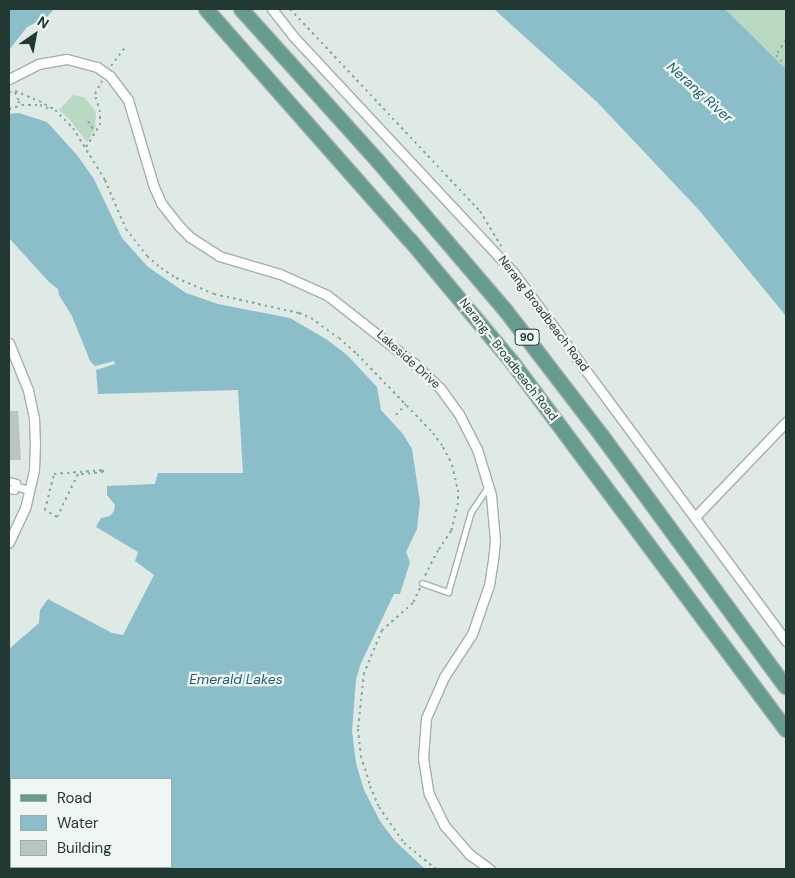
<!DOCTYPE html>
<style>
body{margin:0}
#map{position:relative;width:795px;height:878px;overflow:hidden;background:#dfe9e5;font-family:"DM Sans",sans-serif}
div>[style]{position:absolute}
.green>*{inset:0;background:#bad9c3}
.water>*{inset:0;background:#8cbeca}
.building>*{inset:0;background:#b8c6c1}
.path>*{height:2px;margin-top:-1px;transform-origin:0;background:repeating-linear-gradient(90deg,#82aa9f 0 2.5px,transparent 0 6.5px)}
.roads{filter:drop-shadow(1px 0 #a3b0ac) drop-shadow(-1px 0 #a3b0ac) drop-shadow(0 1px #a3b0ac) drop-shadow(0 -1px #a3b0ac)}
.service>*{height:4.5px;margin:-2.25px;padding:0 2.25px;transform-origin:2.25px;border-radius:2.25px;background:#fff}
.pedestrian>*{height:7px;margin:-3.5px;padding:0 3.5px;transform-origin:3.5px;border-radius:3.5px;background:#fff}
.minor>*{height:9px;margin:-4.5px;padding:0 4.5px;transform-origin:4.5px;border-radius:4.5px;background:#fff}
.primary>*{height:14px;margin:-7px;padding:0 7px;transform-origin:7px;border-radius:7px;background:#689b90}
span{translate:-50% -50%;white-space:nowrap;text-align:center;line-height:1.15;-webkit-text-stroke:4.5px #eff6f3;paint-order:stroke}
.shield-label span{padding:1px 4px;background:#eff6f3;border:1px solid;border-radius:4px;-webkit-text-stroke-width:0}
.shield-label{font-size:11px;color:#223833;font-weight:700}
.street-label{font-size:12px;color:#223833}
.water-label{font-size:14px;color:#225e6e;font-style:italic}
.frame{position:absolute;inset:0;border:10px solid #223833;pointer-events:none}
.legend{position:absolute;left:10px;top:778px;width:162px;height:90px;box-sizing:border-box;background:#eff6f3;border:1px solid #9daaa6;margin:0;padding:6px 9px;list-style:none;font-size:15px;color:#223833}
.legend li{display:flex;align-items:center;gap:10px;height:25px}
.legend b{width:25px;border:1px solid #9daaa6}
.north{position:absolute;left:10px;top:10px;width:50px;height:50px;-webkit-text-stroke:4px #eff6f3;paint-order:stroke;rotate:33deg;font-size:14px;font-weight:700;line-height:20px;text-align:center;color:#223833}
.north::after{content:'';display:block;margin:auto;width:18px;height:22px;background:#223833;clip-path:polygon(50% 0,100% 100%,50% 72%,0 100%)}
</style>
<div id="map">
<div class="green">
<div style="clip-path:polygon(725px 9px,786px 9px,786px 69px,760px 43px)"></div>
<div style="clip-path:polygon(73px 95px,84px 97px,96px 112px,95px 129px,87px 142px,69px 119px,59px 110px)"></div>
</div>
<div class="water">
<div style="clip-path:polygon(9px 9px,54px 9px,47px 17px,27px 27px,9px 50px)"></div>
<div style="clip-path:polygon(494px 9px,725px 9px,786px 69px,786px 316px,699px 210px,597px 102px)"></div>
<div style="clip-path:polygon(evenodd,19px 113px,47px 122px,77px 155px,94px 179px,122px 238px,148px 267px,186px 293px,218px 304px,290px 318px,326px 339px,347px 355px,377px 387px,381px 410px,403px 434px,412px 449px,420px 502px,417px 529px,406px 552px,410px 562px,400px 594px,394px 594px,361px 663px,356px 679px,352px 731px,356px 763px,364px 790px,380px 821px,395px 841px,425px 869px,9px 869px,9px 649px,39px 623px,40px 610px,48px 599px,112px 633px,123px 635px,154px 575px,135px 561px,138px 552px,96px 527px,101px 518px,110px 516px,114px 511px,115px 505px,107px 495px,107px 486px,155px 484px,158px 473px,243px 473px,238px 390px,98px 394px,96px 370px,115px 364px,114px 361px,95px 366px,90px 361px,72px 316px,59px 295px,58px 289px,49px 282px,9px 238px,9px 114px,19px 113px,11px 779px,171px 779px,171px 867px,11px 867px,11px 779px)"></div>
</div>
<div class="building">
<div style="clip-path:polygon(9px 411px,18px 411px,21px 460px,9px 460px)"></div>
</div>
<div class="path">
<div style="left:290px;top:9px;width:277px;rotate:46.8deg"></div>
<div style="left:480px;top:211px;width:41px;rotate:59deg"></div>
<div style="left:786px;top:40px;width:18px;rotate:124deg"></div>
<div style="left:776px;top:55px;width:15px;rotate:48deg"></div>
<div style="left:111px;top:66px;width:25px;rotate:-53deg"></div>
<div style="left:9px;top:92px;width:6px;rotate:-9deg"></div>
<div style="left:15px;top:91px;width:26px;rotate:23deg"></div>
<div style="left:39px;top:101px;width:18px;rotate:29deg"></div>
<div style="left:55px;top:110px;width:25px;rotate:45deg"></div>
<div style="left:73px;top:128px;width:61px;rotate:58.4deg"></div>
<div style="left:105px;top:180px;width:53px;rotate:66.8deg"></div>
<div style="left:126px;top:229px;width:34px;rotate:52deg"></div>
<div style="left:147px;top:256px;width:18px;rotate:41deg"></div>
<div style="left:161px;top:268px;width:18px;rotate:34deg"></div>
<div style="left:176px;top:278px;width:41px;rotate:22.8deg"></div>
<div style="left:214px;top:294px;width:87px;rotate:12.6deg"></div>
<div style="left:299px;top:313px;width:13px;rotate:23deg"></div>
<div style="left:311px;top:318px;width:34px;rotate:36deg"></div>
<div style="left:339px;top:338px;width:24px;rotate:42deg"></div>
<div style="left:357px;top:354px;width:110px;rotate:46.1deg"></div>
<div style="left:433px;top:433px;width:17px;rotate:54deg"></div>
<div style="left:443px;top:447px;width:20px;rotate:63deg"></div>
<div style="left:452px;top:465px;width:26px;rotate:77deg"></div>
<div style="left:458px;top:490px;width:13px;rotate:90deg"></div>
<div style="left:458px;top:503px;width:29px;rotate:104deg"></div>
<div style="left:451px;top:531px;width:23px;rotate:124deg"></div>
<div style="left:438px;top:550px;width:29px;rotate:117deg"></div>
<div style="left:15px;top:92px;width:10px;rotate:66deg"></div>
<div style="left:19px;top:101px;width:5px;rotate:101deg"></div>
<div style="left:9px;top:109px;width:14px;rotate:-17deg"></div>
<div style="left:22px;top:105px;width:18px"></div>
<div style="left:40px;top:105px;width:11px;rotate:22deg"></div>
<div style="left:88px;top:121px;width:13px;rotate:58deg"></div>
<div style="left:86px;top:147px;width:26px;rotate:-58deg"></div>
<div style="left:100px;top:125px;width:13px;rotate:-90deg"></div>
<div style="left:100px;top:112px;width:19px;rotate:-106deg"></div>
<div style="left:95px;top:94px;width:15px;rotate:-62deg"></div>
<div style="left:396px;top:415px;width:15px;rotate:-48deg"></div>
<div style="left:103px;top:470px;width:2px;rotate:90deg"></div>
<div style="left:103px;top:472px;width:25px;rotate:175deg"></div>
<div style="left:78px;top:474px;width:48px;rotate:116deg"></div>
<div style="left:57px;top:517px;width:14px;rotate:-150deg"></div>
<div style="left:45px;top:510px;width:37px;rotate:-76deg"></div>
<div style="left:54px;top:474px;width:49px;rotate:-4.7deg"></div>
<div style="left:420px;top:588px;width:17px;rotate:115deg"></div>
<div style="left:413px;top:603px;width:41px;rotate:138.9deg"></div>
<div style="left:382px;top:630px;width:47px;rotate:112.7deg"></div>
<div style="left:364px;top:673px;width:56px;rotate:96.1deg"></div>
<div style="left:358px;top:729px;width:27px;rotate:84deg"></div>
<div style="left:361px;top:756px;width:31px;rotate:73deg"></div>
<div style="left:370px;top:786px;width:23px;rotate:67deg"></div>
<div style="left:379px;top:807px;width:44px;rotate:55.2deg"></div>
<div style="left:404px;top:843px;width:41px;rotate:39.1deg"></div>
</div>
<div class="roads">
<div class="service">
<div style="left:422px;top:583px;width:28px;rotate:19deg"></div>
<div style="left:448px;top:592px;width:83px;rotate:-74deg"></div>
<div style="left:471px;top:512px;width:30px;rotate:-56deg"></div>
</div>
<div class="pedestrian">
<div style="left:9px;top:481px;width:7px;rotate:16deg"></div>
<div style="left:16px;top:483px;width:7px;rotate:106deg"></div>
<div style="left:14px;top:490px;width:5px;rotate:-169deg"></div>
<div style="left:15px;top:486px;width:15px;rotate:16deg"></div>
</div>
<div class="minor">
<div style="left:272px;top:9px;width:34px;rotate:52deg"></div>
<div style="left:293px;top:36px;width:323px;rotate:47deg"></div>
<div style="left:513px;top:272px;width:459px;rotate:53.5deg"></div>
<div style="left:9px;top:79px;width:33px;rotate:-27deg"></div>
<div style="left:38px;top:64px;width:29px;rotate:-10deg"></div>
<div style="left:67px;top:59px;width:31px;rotate:15deg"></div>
<div style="left:97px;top:67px;width:16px;rotate:35deg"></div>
<div style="left:110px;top:76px;width:30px;rotate:53deg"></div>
<div style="left:128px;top:100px;width:91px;rotate:73.4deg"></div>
<div style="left:154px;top:187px;width:17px;rotate:66deg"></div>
<div style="left:161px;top:203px;width:29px;rotate:52deg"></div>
<div style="left:179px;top:226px;width:16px;rotate:45deg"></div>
<div style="left:190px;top:237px;width:35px;rotate:33deg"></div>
<div style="left:219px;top:256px;width:64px;rotate:16.4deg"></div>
<div style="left:280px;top:274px;width:51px;rotate:24.1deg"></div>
<div style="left:327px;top:295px;width:112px;rotate:38.1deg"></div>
<div style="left:415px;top:364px;width:35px;rotate:44deg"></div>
<div style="left:440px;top:388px;width:32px;rotate:54deg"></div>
<div style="left:459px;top:414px;width:39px;rotate:63deg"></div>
<div style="left:477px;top:449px;width:48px;rotate:73.1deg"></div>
<div style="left:491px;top:495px;width:46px;rotate:85deg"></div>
<div style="left:495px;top:541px;width:19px;rotate:96deg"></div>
<div style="left:493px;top:560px;width:25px;rotate:99deg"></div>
<div style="left:489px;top:585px;width:52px;rotate:109.1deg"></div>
<div style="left:472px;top:634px;width:51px;rotate:123.1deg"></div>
<div style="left:444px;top:677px;width:45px;rotate:113.7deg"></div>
<div style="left:426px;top:718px;width:40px;rotate:94.3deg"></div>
<div style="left:423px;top:758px;width:36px;rotate:81deg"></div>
<div style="left:429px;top:794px;width:34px;rotate:64deg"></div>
<div style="left:444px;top:825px;width:38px;rotate:49deg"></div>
<div style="left:469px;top:854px;width:26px;rotate:36deg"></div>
<div style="left:9px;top:343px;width:51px;rotate:68deg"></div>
<div style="left:28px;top:390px;width:29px;rotate:78deg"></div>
<div style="left:34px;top:418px;width:24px;rotate:88deg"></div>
<div style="left:35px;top:442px;width:28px;rotate:92deg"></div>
<div style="left:34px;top:470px;width:39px;rotate:103deg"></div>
<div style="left:25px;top:508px;width:38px;rotate:115deg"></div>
<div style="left:695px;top:517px;width:132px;rotate:-46.2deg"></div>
</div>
<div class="primary">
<div style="left:206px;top:9px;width:308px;rotate:48.6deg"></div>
<div style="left:410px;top:240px;width:159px;rotate:50.1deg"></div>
<div style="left:512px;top:362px;width:459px;rotate:53.3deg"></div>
<div style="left:241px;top:9px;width:203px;rotate:48deg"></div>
<div style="left:377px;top:160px;width:199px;rotate:49.5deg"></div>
<div style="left:506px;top:311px;width:158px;rotate:52.5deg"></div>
<div style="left:602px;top:436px;width:311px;rotate:53.8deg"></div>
</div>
</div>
<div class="shield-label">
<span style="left:527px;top:337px">90</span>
</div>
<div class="street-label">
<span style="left:543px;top:314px;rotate:53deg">Nerang Broadbeach Road</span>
<span style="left:408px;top:360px;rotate:42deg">Lakeside Drive</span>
<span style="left:508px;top:360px;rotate:52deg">Nerang - Broadbeach Road</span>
</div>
<div class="water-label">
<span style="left:700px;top:92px;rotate:42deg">Nerang River</span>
<span style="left:236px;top:679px">Emerald Lakes</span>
</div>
<div class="frame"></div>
<ul class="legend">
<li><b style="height:6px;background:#689b90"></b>Road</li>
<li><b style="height:14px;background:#8cbeca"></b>Water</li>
<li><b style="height:14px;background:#b8c6c1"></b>Building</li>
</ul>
<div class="north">N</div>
</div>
